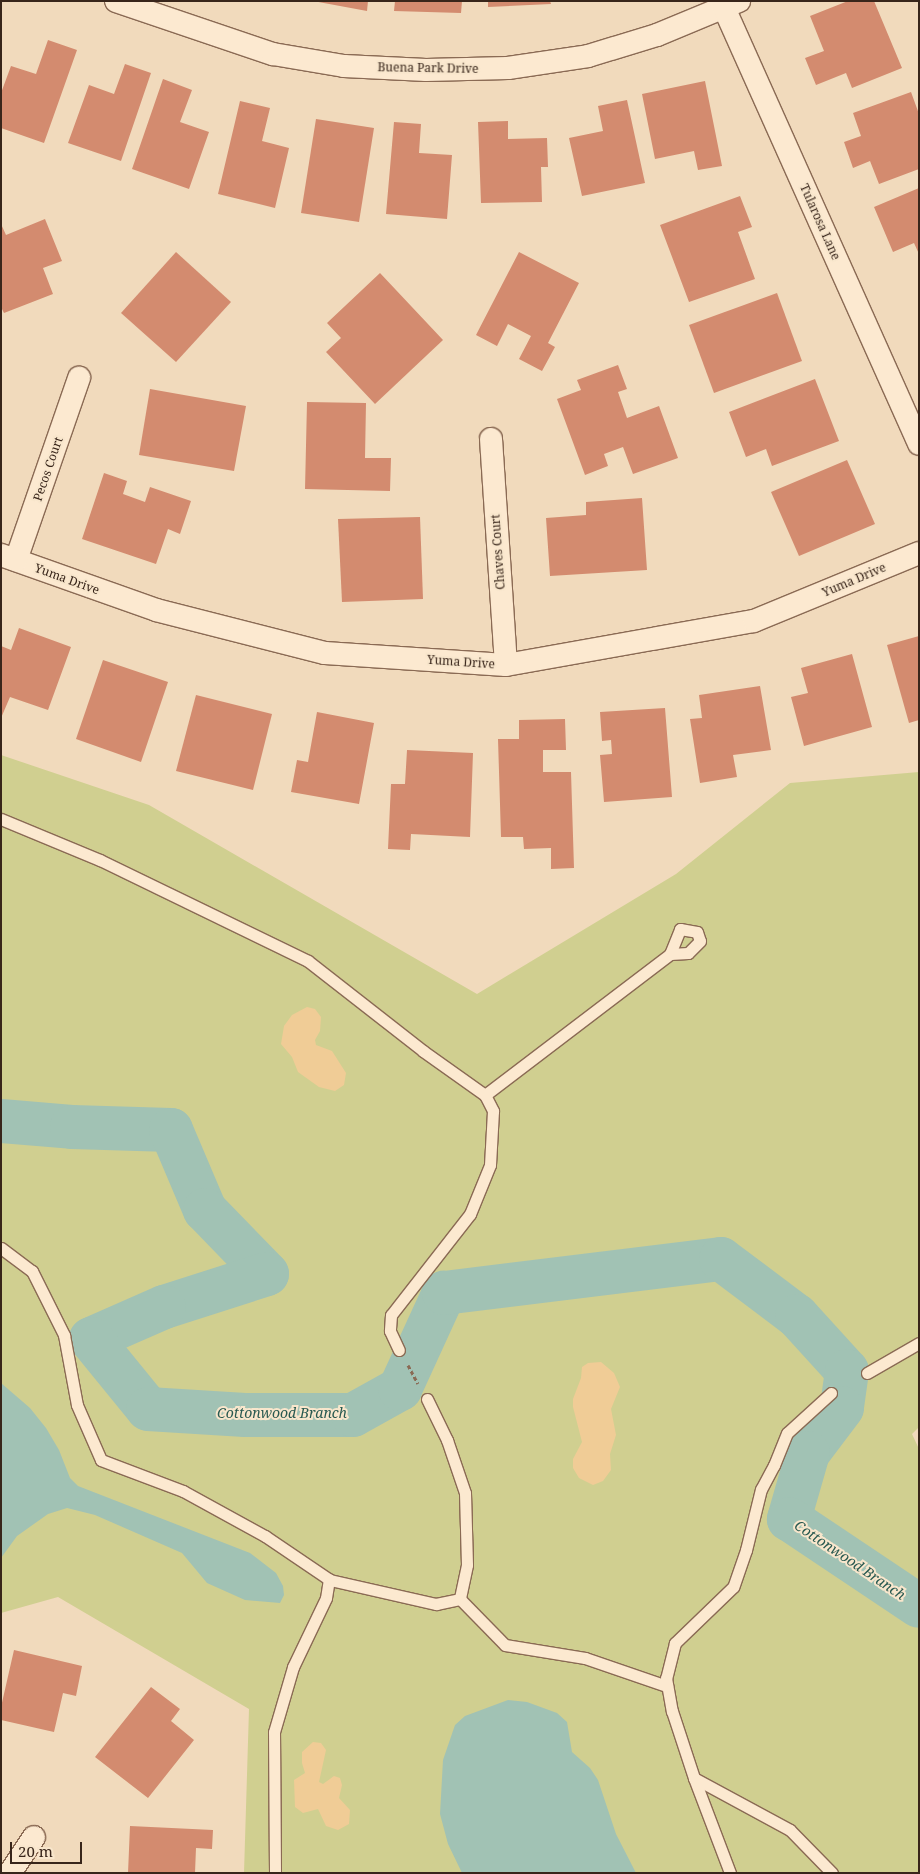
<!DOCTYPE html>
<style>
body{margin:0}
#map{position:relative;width:920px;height:1874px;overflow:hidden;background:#f1dabc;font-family:"Noto Serif",serif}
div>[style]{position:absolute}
.green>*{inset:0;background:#d0cf90}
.sand>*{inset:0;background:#f0cc96}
.water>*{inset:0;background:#a1c2b4}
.river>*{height:44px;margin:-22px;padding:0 22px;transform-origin:22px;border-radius:22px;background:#a1c2b4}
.building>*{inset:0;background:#d38b6f}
.path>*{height:3px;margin-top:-1.5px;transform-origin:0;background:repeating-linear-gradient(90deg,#8a6a54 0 4px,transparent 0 6.5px)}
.roads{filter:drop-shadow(1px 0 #8a6a54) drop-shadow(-1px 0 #8a6a54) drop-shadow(0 1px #8a6a54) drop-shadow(0 -1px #8a6a54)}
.service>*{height:11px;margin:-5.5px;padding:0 5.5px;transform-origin:5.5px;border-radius:5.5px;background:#fce9d0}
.minor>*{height:22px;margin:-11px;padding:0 11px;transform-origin:11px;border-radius:11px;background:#fce9d0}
span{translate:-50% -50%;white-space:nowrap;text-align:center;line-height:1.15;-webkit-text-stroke:4px #f8e6cc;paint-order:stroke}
.street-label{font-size:12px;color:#38251a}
.water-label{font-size:14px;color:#285950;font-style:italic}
.frame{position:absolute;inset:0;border:2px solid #38251a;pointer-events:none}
.scale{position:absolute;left:10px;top:1842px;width:72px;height:22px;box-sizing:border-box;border:2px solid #38251a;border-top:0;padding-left:6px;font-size:15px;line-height:18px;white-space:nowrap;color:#38251a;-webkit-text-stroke:4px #f8e6cc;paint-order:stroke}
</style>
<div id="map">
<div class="green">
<div style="clip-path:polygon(1px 755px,149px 805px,477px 994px,676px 874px,790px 783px,919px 772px,919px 1427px,912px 1434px,919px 1449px,919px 1873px,244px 1873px,249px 1709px,58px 1597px,1px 1613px)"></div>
</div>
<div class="sand">
<div style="clip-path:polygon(307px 1007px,315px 1009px,321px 1017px,320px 1031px,315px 1040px,316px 1045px,332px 1051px,346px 1073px,344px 1085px,335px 1091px,319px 1087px,298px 1072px,292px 1057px,281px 1044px,284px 1026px,292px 1015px)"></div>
<div style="clip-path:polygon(601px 1362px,614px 1373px,620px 1387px,611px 1409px,616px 1435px,610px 1454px,611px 1470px,603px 1481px,593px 1485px,579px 1478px,573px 1468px,573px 1459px,582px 1442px,573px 1407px,573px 1399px,581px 1378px,582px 1367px,588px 1363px)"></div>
<div style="clip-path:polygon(313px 1742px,321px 1743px,326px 1750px,319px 1782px,323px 1784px,334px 1776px,340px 1778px,342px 1785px,339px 1798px,350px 1810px,349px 1824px,338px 1830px,326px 1826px,318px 1809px,303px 1813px,295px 1807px,294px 1780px,305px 1773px,302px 1763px,302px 1752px)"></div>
</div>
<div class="water">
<div style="clip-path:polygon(1px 1383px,30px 1408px,46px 1428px,59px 1450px,70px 1478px,78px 1486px,250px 1553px,276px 1573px,283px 1586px,284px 1595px,280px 1603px,245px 1600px,207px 1583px,182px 1553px,95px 1515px,67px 1508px,48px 1514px,17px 1536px,1px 1558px)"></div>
<div style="clip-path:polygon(508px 1700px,527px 1702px,557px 1713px,567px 1722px,572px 1752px,590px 1768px,598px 1780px,616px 1834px,636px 1873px,462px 1873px,448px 1844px,440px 1814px,443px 1760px,455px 1725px,465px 1716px)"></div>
</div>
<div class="river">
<div style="left:1px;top:1121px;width:71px;rotate:4.8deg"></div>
<div style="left:72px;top:1127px;width:99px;rotate:1.7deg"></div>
<div style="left:171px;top:1130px;width:87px;rotate:67deg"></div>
<div style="left:205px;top:1210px;width:89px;rotate:45.9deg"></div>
<div style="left:267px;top:1274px;width:108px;rotate:162.2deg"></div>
<div style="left:164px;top:1307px;width:80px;rotate:156.3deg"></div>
<div style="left:91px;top:1339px;width:90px;rotate:50.8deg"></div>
<div style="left:148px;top:1409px;width:97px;rotate:3.5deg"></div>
<div style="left:245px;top:1415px;width:108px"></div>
<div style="left:353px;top:1415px;width:54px;rotate:-29deg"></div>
<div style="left:400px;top:1389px;width:106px;rotate:-65.4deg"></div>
<div style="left:444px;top:1293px;width:279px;rotate:-7deg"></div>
<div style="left:721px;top:1259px;width:95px;rotate:36.9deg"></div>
<div style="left:797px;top:1316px;width:74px;rotate:47.7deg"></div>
<div style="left:847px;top:1371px;width:37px;rotate:98deg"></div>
<div style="left:842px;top:1408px;width:56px;rotate:127.1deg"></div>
<div style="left:808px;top:1453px;width:69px;rotate:106.1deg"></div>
<div style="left:789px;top:1519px;width:156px;rotate:33.8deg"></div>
</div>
<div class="building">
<div style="clip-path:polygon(313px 1px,368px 1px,367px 11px)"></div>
<div style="clip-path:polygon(395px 1px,462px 1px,461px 13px,394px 11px)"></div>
<div style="clip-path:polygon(488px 1px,550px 1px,551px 4px,488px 7px)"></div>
<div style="clip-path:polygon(848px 1px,874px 1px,902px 68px,852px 88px,846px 73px,816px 85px,805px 58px,824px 51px,810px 16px)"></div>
<div style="clip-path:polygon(48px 40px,77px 50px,44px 143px,1px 128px,1px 93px,11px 66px,36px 74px)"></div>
<div style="clip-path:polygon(125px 64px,151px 73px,121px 161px,68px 143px,89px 85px,114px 94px)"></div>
<div style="clip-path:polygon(163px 79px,192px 90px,180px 122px,209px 132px,189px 189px,132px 169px)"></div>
<div style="clip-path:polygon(705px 81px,722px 166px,698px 170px,694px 151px,655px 159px,642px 94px)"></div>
<div style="clip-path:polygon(911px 92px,919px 114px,919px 169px,879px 184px,870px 161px,853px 168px,844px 142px,861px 136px,853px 113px)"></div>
<div style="clip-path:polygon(627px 100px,645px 183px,582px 196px,569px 138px,603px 131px,598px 106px)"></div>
<div style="clip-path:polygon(240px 101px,270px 108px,262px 141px,289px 148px,275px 208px,218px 194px)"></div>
<div style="clip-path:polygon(316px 119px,374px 128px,359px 222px,301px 213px)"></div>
<div style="clip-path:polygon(508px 121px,508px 139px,547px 138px,548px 167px,541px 167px,542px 202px,481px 203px,478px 122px)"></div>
<div style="clip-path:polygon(394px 122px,421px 124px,419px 153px,452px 155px,447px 219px,386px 214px)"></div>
<div style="clip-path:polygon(919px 188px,919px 254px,914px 243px,893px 252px,874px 207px)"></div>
<div style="clip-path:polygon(740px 196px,752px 227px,738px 232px,755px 279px,689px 302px,660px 225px)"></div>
<div style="clip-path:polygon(45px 219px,62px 261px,43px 268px,53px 294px,4px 313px,1px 307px,1px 224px,6px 235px)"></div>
<div style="clip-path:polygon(176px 252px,231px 302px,176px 362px,121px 313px)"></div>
<div style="clip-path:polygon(519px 252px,579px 283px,548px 343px,555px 347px,542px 371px,519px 359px,531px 336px,508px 324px,497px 346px,476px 335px)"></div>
<div style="clip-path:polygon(380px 273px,443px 340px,375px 404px,326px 352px,341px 338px,327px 323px)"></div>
<div style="clip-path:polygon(777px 293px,802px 361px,714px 393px,689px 325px)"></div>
<div style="clip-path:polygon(618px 365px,627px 389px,618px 392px,627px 418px,659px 406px,678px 458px,633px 474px,623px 447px,604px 454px,608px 466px,585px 475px,557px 399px,581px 390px,577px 380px)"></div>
<div style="clip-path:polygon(815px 379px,839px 441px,772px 466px,766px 449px,746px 457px,729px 412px)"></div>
<div style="clip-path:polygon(150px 389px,246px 406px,234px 471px,139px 455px)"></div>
<div style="clip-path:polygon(307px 402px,366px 403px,365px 458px,391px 458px,390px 491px,305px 489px)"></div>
<div style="clip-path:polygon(847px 460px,875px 524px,799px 556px,771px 492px)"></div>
<div style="clip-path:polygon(104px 473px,127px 481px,123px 494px,145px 502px,150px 487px,191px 501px,180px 534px,168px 529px,156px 564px,82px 539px)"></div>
<div style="clip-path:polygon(642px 498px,647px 570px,550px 576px,546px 518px,586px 515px,586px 502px)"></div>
<div style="clip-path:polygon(420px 517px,423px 599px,342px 602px,338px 519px)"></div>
<div style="clip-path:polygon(19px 628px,71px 647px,48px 710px,10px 697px,1px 718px,1px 646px,11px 650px)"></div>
<div style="clip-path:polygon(919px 636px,919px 720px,909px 723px,887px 645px)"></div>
<div style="clip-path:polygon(852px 654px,872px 727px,804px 746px,791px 697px,808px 693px,801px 668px)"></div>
<div style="clip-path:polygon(103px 660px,168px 682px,141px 762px,76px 739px)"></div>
<div style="clip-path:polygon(760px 686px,771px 750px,733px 755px,737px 777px,700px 783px,690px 719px,702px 718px,699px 695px)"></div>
<div style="clip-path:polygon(196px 695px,272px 714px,253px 790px,176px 771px)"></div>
<div style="clip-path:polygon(665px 708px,672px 797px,604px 802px,600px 755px,612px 754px,611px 740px,602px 741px,600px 712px)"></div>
<div style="clip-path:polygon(317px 712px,374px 723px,359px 804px,291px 792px,297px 760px,308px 762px)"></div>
<div style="clip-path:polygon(565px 719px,566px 750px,543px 750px,543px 772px,571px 772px,574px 868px,551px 869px,551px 848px,524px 849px,523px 837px,501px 837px,498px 739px,519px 739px,519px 720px)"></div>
<div style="clip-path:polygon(407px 750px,473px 753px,470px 837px,411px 834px,410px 850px,388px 849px,391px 784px,405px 784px)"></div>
<div style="clip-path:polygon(14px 1650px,82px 1666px,76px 1696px,63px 1693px,54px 1732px,1px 1720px,1px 1707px)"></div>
<div style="clip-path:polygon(151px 1687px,180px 1709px,171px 1721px,194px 1740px,148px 1798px,95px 1757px)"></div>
<div style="clip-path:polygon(130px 1826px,213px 1830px,212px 1849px,196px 1848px,195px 1873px,128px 1873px)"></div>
</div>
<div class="path">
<div style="left:408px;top:1365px;width:21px;rotate:62deg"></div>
</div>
<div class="roads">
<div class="service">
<div style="left:1px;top:819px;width:107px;rotate:22.5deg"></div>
<div style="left:100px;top:860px;width:231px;rotate:25.9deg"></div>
<div style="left:308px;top:961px;width:146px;rotate:38deg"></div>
<div style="left:423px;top:1051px;width:76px;rotate:35.4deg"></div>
<div style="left:485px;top:1095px;width:18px;rotate:63deg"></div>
<div style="left:493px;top:1111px;width:54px;rotate:93.2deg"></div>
<div style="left:490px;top:1165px;width:53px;rotate:112.2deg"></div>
<div style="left:470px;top:1214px;width:128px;rotate:128deg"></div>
<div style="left:391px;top:1315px;width:16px;rotate:94deg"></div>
<div style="left:390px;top:1331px;width:21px;rotate:65deg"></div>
<div style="left:485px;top:1095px;width:233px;rotate:-37.3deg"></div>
<div style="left:670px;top:954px;width:27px;rotate:-68deg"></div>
<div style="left:680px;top:929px;width:17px;rotate:10deg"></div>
<div style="left:697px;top:932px;width:9px;rotate:72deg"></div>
<div style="left:700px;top:941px;width:17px;rotate:135deg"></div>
<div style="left:688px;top:953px;width:18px;rotate:177deg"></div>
<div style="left:1px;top:1248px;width:39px;rotate:37deg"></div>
<div style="left:32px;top:1271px;width:72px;rotate:63.4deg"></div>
<div style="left:64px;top:1335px;width:71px;rotate:79.5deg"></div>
<div style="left:77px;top:1405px;width:60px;rotate:66.4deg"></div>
<div style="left:101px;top:1460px;width:88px;rotate:20.7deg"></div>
<div style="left:183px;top:1491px;width:94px;rotate:28.8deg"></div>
<div style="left:265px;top:1536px;width:78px;rotate:34.1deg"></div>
<div style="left:330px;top:1580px;width:109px;rotate:12.8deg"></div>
<div style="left:436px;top:1604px;width:25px;rotate:-12deg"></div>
<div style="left:867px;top:1373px;width:60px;rotate:-30deg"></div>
<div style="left:831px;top:1393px;width:59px;rotate:137.7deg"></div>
<div style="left:787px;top:1433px;width:35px;rotate:112deg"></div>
<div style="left:774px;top:1465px;width:27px;rotate:118deg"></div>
<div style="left:761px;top:1489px;width:63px;rotate:103.8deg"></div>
<div style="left:746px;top:1550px;width:39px;rotate:109deg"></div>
<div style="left:733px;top:1587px;width:81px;rotate:136deg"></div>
<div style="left:675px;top:1643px;width:36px;rotate:104deg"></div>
<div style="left:666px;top:1678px;width:34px;rotate:80deg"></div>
<div style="left:672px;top:1711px;width:71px;rotate:71.8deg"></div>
<div style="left:694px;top:1778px;width:109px;rotate:28.4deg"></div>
<div style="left:790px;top:1830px;width:60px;rotate:45.7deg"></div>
<div style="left:427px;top:1399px;width:46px;rotate:64deg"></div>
<div style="left:447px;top:1440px;width:56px;rotate:71.2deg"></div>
<div style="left:465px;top:1493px;width:72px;rotate:88.4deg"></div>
<div style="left:467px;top:1565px;width:35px;rotate:102deg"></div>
<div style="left:460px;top:1599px;width:64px;rotate:45.6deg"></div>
<div style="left:505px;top:1645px;width:81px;rotate:9.2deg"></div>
<div style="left:585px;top:1658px;width:87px;rotate:18.9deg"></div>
<div style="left:694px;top:1778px;width:102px;rotate:69.2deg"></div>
<div style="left:275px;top:1873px;width:141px;rotate:-90.4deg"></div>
<div style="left:274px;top:1732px;width:68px;rotate:-73.7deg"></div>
<div style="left:293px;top:1667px;width:76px;rotate:-64.4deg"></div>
<div style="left:326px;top:1598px;width:19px;rotate:-81deg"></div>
</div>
<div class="minor">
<div style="left:116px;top:1px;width:166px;rotate:18.7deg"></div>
<div style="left:273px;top:54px;width:72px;rotate:9.6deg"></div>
<div style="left:344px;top:66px;width:82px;rotate:2.8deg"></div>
<div style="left:426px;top:70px;width:82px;rotate:-1.4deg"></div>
<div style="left:508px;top:68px;width:81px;rotate:-8.5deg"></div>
<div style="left:588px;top:56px;width:72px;rotate:-16.9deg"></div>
<div style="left:657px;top:35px;width:89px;rotate:-22.5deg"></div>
<div style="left:721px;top:1px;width:485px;rotate:65.9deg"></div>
<div style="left:491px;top:439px;width:226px;rotate:86.2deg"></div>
<div style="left:1px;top:555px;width:164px;rotate:19.5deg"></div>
<div style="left:156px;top:610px;width:174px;rotate:14.3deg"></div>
<div style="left:325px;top:653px;width:181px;rotate:3.8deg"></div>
<div style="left:506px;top:665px;width:252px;rotate:-10.1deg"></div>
<div style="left:754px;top:621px;width:178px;rotate:-22.4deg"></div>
<div style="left:16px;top:560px;width:193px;rotate:-70.9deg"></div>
<div style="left:10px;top:1873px;width:43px;rotate:-56.3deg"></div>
</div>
</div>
<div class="street-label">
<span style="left:428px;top:68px;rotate:1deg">Buena Park Drive</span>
<span style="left:820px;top:222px;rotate:66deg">Tularosa Lane</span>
<span style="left:48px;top:469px;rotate:-71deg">Pecos Court</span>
<span style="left:498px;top:552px;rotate:-94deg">Chaves Court</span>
<span style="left:67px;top:579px;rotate:20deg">Yuma Drive</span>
<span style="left:854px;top:580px;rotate:-23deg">Yuma Drive</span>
<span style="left:461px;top:662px;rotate:4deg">Yuma Drive</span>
</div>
<div class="water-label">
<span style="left:282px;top:1413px">Cottonwood Branch</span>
<span style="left:850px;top:1560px;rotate:34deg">Cottonwood Branch</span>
</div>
<div class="frame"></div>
<div class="scale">20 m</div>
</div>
